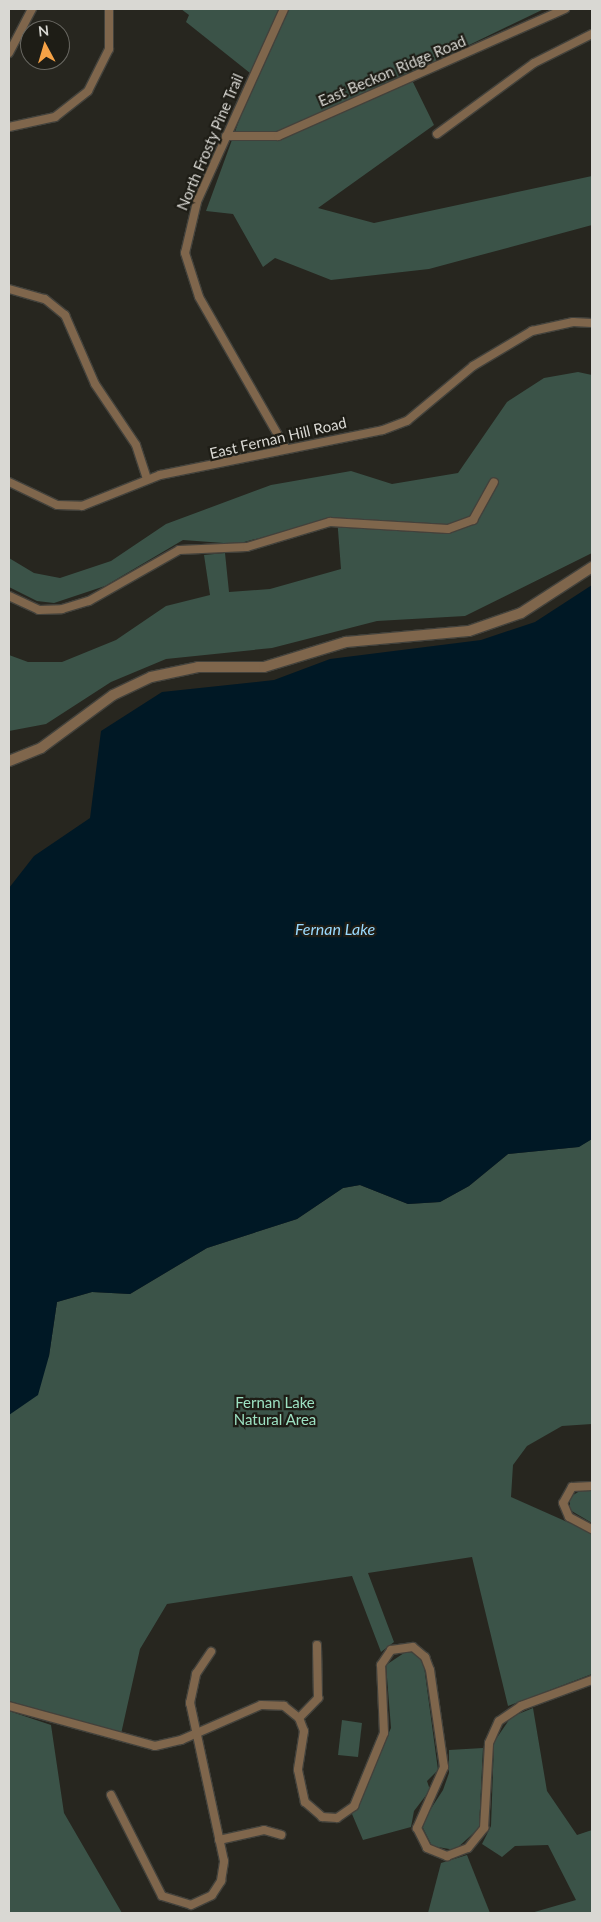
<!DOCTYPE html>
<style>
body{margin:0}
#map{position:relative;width:601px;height:1922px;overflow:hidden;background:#27261f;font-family:Lato,sans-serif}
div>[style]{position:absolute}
.green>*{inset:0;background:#3b5348}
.water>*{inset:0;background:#001825}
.roads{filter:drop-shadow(1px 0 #43423c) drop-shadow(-1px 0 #43423c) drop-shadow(0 1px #43423c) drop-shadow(0 -1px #43423c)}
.minor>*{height:8px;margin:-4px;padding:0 4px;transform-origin:4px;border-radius:4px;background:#7f664c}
.tertiary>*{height:10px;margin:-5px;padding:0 5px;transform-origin:5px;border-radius:5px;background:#7f664c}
span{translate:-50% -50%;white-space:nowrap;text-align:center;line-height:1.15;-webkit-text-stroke:4.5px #1e1d16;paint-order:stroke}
.street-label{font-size:15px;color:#d9d8d3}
.park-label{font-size:15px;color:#9de1c2}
.water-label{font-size:16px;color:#9ad9fd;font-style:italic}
.frame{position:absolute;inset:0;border:10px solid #d9d8d3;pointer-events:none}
.north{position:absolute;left:20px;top:20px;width:50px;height:50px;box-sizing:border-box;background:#1e1d16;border:1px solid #696862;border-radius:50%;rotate:354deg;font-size:14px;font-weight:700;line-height:20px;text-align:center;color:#d9d8d3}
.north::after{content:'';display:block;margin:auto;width:18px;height:22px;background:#f6a246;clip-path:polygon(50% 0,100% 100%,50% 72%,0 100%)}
</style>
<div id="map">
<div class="green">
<div style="clip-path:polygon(181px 9px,544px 9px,409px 74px,434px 125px,318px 208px,374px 223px,592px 176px,592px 225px,429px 269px,331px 280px,275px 258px,263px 267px,233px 214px,206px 211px,255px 77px,186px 22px,189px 15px)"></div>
<div style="clip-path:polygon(578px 372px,592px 375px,592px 553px,465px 616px,377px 621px,272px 648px,166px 659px,111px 682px,46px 724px,9px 731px,9px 655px,28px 662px,62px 662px,116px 640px,166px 606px,210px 595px,204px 555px,225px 553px,229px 592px,270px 589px,341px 569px,337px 517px,237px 544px,183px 540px,105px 586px,54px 603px,37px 601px,9px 587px,9px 558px,34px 573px,60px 578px,111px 561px,166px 524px,271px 485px,351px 471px,392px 484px,458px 473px,507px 402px,544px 378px)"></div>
<div style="clip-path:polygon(592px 1139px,592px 1424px,562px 1426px,527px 1446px,513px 1465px,511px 1497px,592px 1533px,592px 1674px,508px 1706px,472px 1557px,368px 1573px,394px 1642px,381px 1652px,352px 1576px,167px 1604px,140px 1649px,121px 1734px,9px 1701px,9px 1415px,49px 1356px,57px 1302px,92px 1292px,130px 1294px,207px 1248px,297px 1219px,343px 1188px,360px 1185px,408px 1204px,440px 1202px,469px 1186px,508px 1154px,578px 1147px)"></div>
<div style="clip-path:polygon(583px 1489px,592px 1491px,592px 1523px,570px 1510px,570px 1497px)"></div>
<div style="clip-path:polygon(407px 1651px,418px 1654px,424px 1666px,438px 1770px,427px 1781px,430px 1790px,414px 1811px,411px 1827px,363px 1840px,352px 1814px,391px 1728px,386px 1665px)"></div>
<div style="clip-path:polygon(533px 1708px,547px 1791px,577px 1835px,592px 1830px,592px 1913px,531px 1913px,576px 1900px,548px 1845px,515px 1846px,502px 1857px,482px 1844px,491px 1826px,494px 1742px,511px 1717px)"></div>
<div style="clip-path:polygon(9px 1711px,51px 1725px,64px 1813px,122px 1913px,9px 1913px)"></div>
<div style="clip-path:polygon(342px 1720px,362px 1723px,358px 1757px,338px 1755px)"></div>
<div style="clip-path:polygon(483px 1748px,479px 1828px,455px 1850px,432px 1846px,421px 1824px,443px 1790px,449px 1773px,449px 1750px)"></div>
<div style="clip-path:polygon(467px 1855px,490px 1913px,428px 1913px,441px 1863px)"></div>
</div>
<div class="water">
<div style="clip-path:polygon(592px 585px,592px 1139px,579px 1147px,508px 1154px,469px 1186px,440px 1202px,408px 1204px,360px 1185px,343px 1188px,297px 1219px,207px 1248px,130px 1294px,92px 1292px,57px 1302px,49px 1356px,38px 1395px,9px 1415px,9px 888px,34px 856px,90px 818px,101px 731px,162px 692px,274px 680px,330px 659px,481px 640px,535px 622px)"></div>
</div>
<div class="roads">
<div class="minor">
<div style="left:284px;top:9px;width:212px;rotate:114.3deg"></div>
<div style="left:197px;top:202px;width:52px;rotate:103.2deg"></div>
<div style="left:185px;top:253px;width:46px;rotate:72.3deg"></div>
<div style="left:199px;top:297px;width:173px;rotate:60.2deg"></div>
<div style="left:9px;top:53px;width:50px;rotate:-62.4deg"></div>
<div style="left:9px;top:127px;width:47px;rotate:-12.3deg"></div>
<div style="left:55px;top:117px;width:42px;rotate:-38.2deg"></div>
<div style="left:88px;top:91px;width:47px;rotate:-63.4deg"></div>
<div style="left:109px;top:49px;width:40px;rotate:-90deg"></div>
<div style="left:437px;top:134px;width:120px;rotate:-36.2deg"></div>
<div style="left:534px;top:63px;width:65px;rotate:-26.6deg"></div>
<div style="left:226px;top:136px;width:52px"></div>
<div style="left:278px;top:136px;width:314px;rotate:-23.9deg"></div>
<div style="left:9px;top:289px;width:37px;rotate:16deg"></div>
<div style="left:45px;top:299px;width:26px;rotate:39deg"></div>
<div style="left:65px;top:315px;width:75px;rotate:66.5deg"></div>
<div style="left:95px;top:384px;width:73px;rotate:56.1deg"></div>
<div style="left:136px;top:445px;width:36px;rotate:72deg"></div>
<div style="left:9px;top:482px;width:53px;rotate:25.6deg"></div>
<div style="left:57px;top:505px;width:25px;rotate:2deg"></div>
<div style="left:82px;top:506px;width:84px;rotate:-21.7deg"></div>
<div style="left:160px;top:475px;width:227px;rotate:-11.4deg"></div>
<div style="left:383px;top:430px;width:26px;rotate:-21deg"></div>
<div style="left:407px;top:421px;width:86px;rotate:-39.8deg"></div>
<div style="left:473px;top:366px;width:69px;rotate:-30.7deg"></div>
<div style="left:532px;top:331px;width:42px;rotate:-12.4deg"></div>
<div style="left:573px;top:322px;width:19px;rotate:3deg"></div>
<div style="left:9px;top:596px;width:33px;rotate:25deg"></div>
<div style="left:39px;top:610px;width:23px;rotate:-2deg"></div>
<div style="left:62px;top:609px;width:28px;rotate:-17deg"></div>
<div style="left:89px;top:601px;width:103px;rotate:-29.5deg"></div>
<div style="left:179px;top:550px;width:68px;rotate:-2.5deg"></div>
<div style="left:247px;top:547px;width:87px;rotate:-16.8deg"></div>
<div style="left:330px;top:522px;width:118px;rotate:3.4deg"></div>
<div style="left:448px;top:529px;width:27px;rotate:-20deg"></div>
<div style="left:473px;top:520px;width:43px;rotate:-61.1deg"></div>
<div style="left:592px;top:1486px;width:20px;rotate:177deg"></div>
<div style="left:572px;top:1487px;width:18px;rotate:119deg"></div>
<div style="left:563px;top:1503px;width:15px;rotate:67deg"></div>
<div style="left:569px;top:1517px;width:26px;rotate:28deg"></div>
<div style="left:9px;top:1706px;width:151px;rotate:15.3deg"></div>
<div style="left:155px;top:1746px;width:27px;rotate:-13deg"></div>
<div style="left:181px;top:1740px;width:87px;rotate:-23.6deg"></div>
<div style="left:261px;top:1705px;width:23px;rotate:2deg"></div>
<div style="left:284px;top:1706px;width:19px;rotate:39deg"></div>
<div style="left:299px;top:1718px;width:14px;rotate:69deg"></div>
<div style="left:304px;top:1731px;width:39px;rotate:99deg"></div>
<div style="left:298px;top:1770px;width:33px;rotate:78deg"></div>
<div style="left:305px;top:1802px;width:23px;rotate:41deg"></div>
<div style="left:322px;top:1817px;width:15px;rotate:4deg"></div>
<div style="left:337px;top:1818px;width:21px;rotate:-35deg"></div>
<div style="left:354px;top:1806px;width:79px;rotate:-67.7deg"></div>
<div style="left:384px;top:1733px;width:68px;rotate:-92.5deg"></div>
<div style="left:381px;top:1665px;width:18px;rotate:-56deg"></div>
<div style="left:391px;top:1650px;width:22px;rotate:-8deg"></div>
<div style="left:413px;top:1647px;width:16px;rotate:40deg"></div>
<div style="left:425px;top:1657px;width:14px;rotate:69deg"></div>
<div style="left:430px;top:1670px;width:98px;rotate:81.8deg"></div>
<div style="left:444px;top:1767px;width:67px;rotate:113.9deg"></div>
<div style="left:417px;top:1828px;width:22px;rotate:63deg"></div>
<div style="left:427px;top:1848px;width:22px;rotate:22deg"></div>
<div style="left:447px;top:1856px;width:22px;rotate:-21deg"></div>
<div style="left:468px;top:1848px;width:26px;rotate:-51deg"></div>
<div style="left:484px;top:1828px;width:85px;rotate:-86.6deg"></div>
<div style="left:489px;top:1743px;width:24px;rotate:-66deg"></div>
<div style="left:499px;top:1721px;width:27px;rotate:-34deg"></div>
<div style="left:521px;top:1706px;width:76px;rotate:-20.1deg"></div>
<div style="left:299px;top:1718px;width:28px;rotate:-46deg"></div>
<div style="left:318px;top:1698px;width:53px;rotate:-91.1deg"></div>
<div style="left:111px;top:1795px;width:113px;rotate:63.2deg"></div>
<div style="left:162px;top:1896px;width:30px;rotate:17deg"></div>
<div style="left:191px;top:1905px;width:23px;rotate:-25deg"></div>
<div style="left:212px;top:1895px;width:17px;rotate:-57deg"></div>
<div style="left:221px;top:1881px;width:20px;rotate:-81deg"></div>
<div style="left:224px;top:1861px;width:162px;rotate:-102.1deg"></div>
<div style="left:190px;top:1703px;width:30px;rotate:-78deg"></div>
<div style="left:196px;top:1674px;width:27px;rotate:-56deg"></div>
<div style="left:219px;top:1840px;width:46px;rotate:-12.5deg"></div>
<div style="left:264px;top:1830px;width:18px;rotate:16deg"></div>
</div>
<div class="tertiary">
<div style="left:9px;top:761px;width:35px;rotate:-22deg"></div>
<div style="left:41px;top:748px;width:89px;rotate:-36.4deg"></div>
<div style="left:113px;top:695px;width:42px;rotate:-25.3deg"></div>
<div style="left:151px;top:677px;width:48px;rotate:-12deg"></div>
<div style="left:198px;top:667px;width:66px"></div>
<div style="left:264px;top:667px;width:86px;rotate:-17deg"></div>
<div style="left:346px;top:642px;width:123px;rotate:-5.1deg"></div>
<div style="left:469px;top:631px;width:55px;rotate:-19.1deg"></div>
<div style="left:521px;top:613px;width:85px;rotate:-32.9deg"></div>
</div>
</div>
<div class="street-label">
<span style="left:392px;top:71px;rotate:-23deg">East Beckon Ridge Road</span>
<span style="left:210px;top:142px;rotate:-67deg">North Frosty Pine Trail</span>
<span style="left:278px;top:438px;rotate:-13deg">East Fernan Hill Road</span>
</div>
<div class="park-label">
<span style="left:275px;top:1411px">Fernan Lake<br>Natural Area</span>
</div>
<div class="water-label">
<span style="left:335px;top:929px">Fernan Lake</span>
</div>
<div class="frame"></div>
<div class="north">N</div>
</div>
